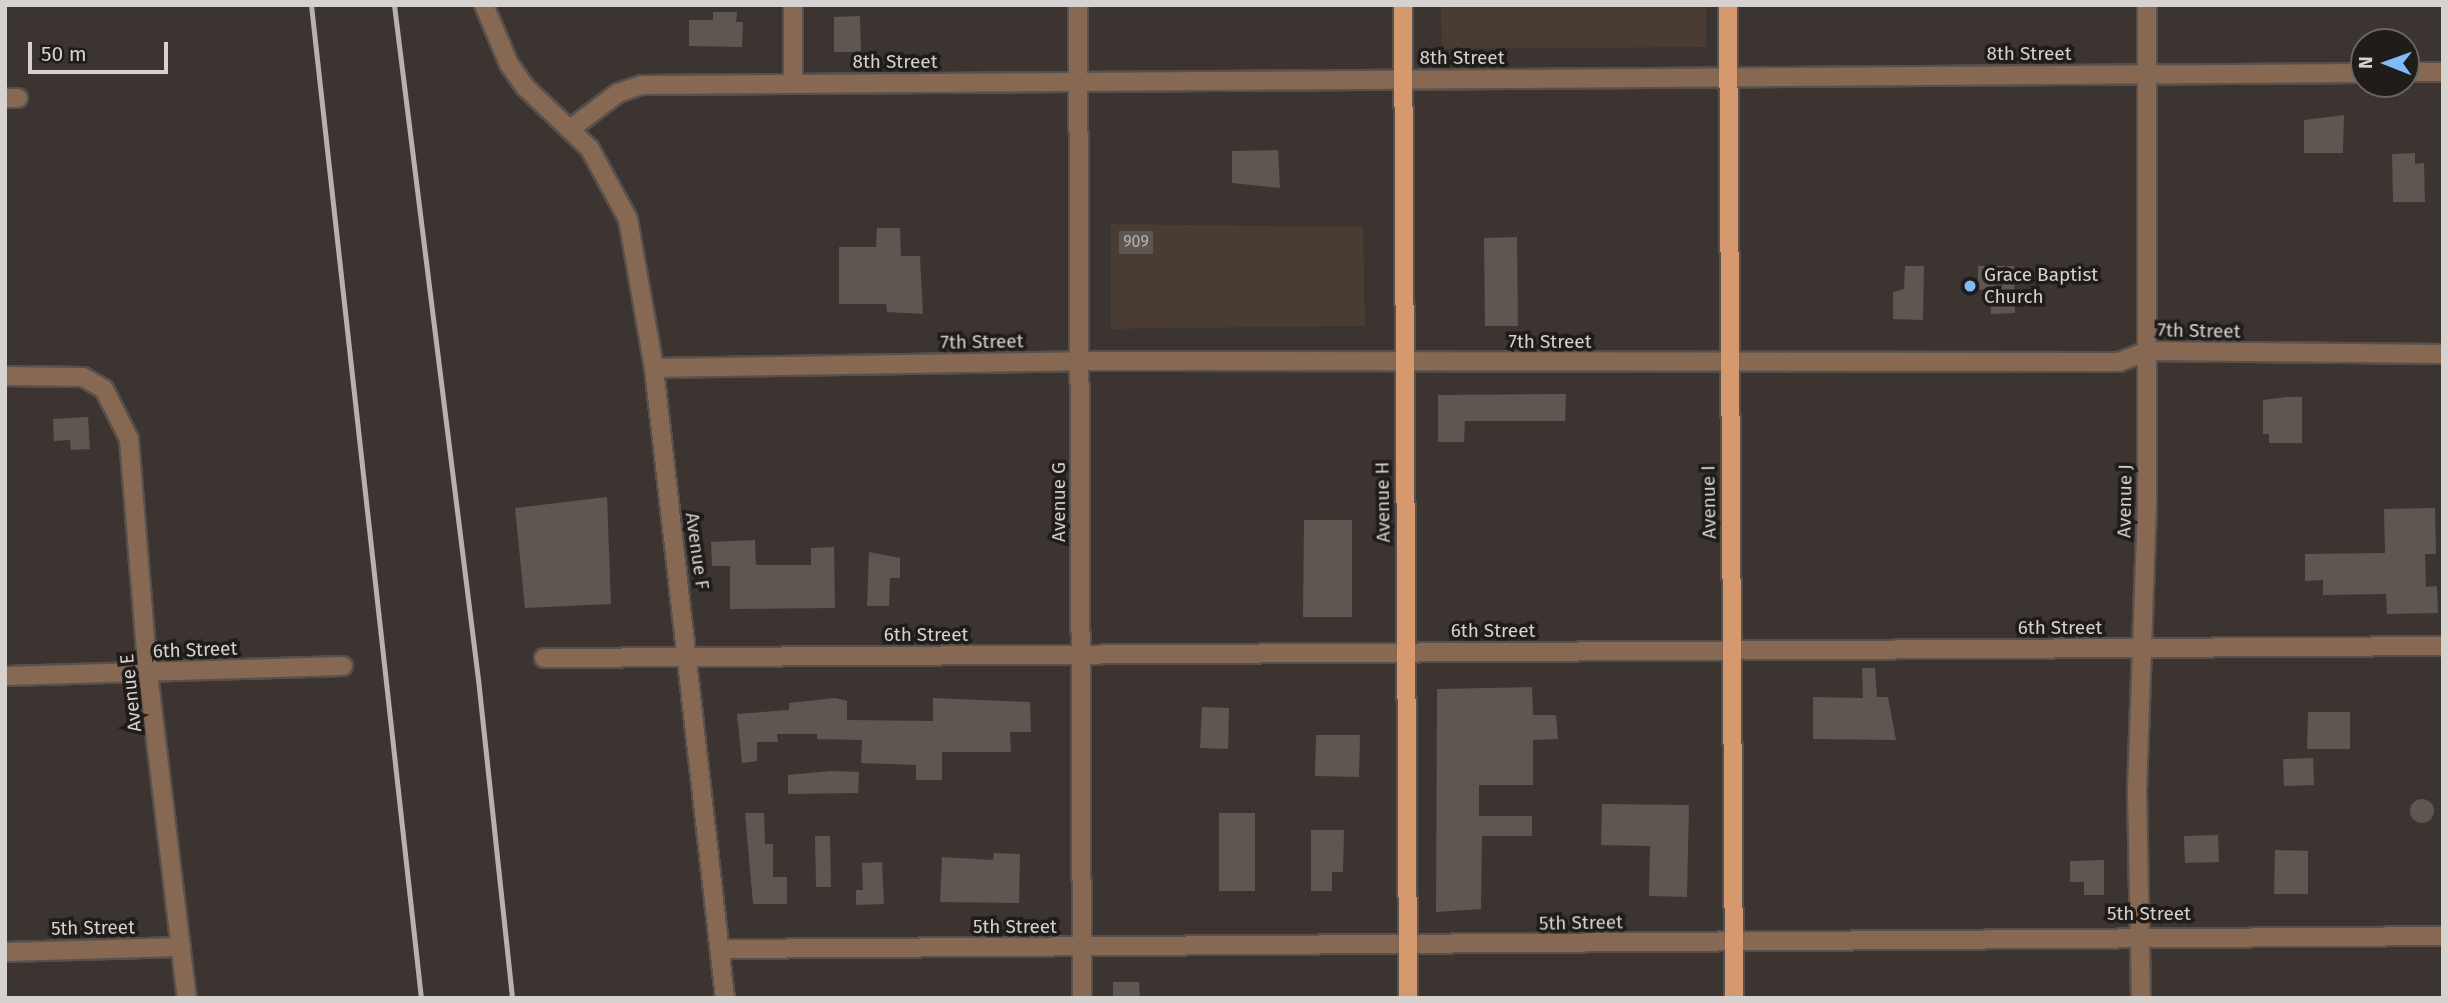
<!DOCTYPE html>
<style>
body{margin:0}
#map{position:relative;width:2448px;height:1003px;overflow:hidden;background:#3b3430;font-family:"Fira Sans",sans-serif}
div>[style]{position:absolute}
.built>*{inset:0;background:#483c33}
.building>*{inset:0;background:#5d5651}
.round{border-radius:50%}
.roads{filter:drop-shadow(2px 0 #57504d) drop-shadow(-2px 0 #57504d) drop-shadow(0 2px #57504d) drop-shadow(0 -2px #57504d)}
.minor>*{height:18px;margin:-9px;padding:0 9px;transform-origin:9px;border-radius:9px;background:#876953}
.major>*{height:18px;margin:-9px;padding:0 9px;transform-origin:9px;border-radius:9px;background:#d6996d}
.rail>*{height:5px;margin:-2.5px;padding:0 2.5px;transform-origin:2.5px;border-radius:2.5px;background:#b7b2af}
.dots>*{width:19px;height:19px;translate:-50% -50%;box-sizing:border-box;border:4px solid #1f1c1a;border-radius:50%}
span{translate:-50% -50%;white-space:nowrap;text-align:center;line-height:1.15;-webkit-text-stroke:7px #1f1c1a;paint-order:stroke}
.number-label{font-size:16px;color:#b8b3b0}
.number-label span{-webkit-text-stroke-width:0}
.street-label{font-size:19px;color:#d6d2cf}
.poi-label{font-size:19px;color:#d6d2cf}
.left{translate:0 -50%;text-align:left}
.frame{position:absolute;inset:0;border:7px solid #d6d2cf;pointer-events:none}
.north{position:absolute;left:2350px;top:28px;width:70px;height:70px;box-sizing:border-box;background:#1f1c1a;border:2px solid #686562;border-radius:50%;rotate:271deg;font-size:19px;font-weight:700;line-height:28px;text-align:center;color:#d6d2cf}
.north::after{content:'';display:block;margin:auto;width:24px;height:32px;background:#7fbdfa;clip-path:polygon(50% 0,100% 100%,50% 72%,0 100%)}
.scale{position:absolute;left:28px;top:42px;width:140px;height:32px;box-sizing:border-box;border:4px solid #d6d2cf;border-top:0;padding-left:9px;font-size:21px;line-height:24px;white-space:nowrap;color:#d6d2cf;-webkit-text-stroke:5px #1f1c1a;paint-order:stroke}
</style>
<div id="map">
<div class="built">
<div style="clip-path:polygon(1441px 5px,1706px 5px,1706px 47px,1442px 49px)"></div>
<div style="clip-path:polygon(1111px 224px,1363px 227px,1365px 326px,1111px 329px)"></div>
</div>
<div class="building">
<div style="clip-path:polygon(713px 12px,737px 12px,736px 22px,743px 22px,742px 47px,689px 46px,689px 20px,713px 20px)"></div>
<div style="clip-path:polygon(860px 16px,861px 52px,834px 52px,834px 17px)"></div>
<div style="clip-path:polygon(2344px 115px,2343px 153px,2304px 153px,2304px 120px)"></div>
<div style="clip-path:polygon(1278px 150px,1280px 188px,1232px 183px,1232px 151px)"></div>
<div style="clip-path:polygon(2415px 153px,2415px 164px,2424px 163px,2425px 202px,2393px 202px,2392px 154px)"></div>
<div style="clip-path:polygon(877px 228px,900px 228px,901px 256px,920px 256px,923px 314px,887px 312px,886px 304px,839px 304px,839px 247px,876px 247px)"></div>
<div style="clip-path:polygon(1119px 231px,1153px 231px,1153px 254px,1119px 254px)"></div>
<div style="clip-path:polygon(1517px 237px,1518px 326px,1485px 326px,1484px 238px)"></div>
<div style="clip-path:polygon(1905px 266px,1924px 266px,1923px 320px,1893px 319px,1893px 292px,1904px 289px)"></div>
<div style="clip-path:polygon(1978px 266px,2014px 266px,2015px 313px,1991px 314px,1990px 289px,1978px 290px)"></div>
<div style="clip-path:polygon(1566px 394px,1565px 421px,1465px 421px,1464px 442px,1438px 442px,1438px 395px)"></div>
<div style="clip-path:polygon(2286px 397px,2302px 397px,2302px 443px,2269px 443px,2269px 434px,2263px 434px,2263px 400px)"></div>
<div style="clip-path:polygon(88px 417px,90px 449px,71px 450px,70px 440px,54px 441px,53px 419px)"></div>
<div style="clip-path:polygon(607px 497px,611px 604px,525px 608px,515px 508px)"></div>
<div style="clip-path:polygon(2435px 508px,2436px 554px,2425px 554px,2426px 587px,2437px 586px,2438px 613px,2387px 614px,2386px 594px,2323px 595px,2323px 580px,2305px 581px,2305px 554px,2385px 553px,2384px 509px)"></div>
<div style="clip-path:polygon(1304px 520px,1352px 520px,1352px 617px,1303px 617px)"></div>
<div style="clip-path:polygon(755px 540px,756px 565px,811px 565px,811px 548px,834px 547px,835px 608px,730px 609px,730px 566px,712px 566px,711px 542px)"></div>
<div style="clip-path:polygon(869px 552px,900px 558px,900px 578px,890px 578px,889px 606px,867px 606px)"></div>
<div style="clip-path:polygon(1862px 668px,1875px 668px,1877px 697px,1888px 697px,1896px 740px,1813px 739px,1813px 697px,1863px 698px)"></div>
<div style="clip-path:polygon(1532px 687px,1533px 715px,1556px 715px,1558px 739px,1533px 740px,1533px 785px,1479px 785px,1479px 816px,1532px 816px,1532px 836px,1482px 836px,1481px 909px,1436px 912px,1437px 689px)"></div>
<div style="clip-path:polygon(835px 698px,847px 701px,847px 720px,933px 721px,933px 698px,1030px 702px,1031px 732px,1010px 732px,1011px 752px,942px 752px,942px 780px,916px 780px,916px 765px,861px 763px,862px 740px,817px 739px,817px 734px,777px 734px,778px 742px,757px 742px,757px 761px,742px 763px,737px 714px,789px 710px,789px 703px)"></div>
<div style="clip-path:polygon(1202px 707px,1229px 708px,1228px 749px,1200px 748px)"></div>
<div style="clip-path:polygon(2308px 712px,2350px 712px,2350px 749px,2307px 749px)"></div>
<div style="clip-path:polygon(1316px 735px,1360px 735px,1359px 777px,1315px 776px)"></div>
<div style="clip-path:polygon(2313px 758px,2314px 785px,2284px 786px,2283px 759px)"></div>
<div style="clip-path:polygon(831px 771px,859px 772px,858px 793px,788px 794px,788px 775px)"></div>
<div class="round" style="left:2410px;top:799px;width:24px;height:24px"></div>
<div style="clip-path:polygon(1602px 804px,1689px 805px,1687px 897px,1649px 896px,1650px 846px,1601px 845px)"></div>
<div style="clip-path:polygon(745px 813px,764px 813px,765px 844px,773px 844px,773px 877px,787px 877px,787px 904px,753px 904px)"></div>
<div style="clip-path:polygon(1219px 813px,1255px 813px,1255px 891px,1219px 891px)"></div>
<div style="clip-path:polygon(1311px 830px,1344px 830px,1343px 872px,1332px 872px,1332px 891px,1311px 891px)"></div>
<div style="clip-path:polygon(2218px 835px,2219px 862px,2185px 863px,2184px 836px)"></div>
<div style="clip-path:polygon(815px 836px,830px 836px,831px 887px,816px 887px)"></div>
<div style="clip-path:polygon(2275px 850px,2308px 851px,2308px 894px,2274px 894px)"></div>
<div style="clip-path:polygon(994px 853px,1020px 854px,1019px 903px,940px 902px,942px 857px,993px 860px)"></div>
<div style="clip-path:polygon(2104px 860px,2104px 895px,2084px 895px,2084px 882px,2070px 882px,2070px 861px)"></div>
<div style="clip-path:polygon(882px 862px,884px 904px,856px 905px,856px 890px,863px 890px,862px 863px)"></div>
<div style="clip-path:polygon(1113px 982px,1139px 982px,1140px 998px,1113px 998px)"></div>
</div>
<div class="roads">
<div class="minor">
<div style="left:484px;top:5px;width:64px;rotate:67deg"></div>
<div style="left:509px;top:64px;width:28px;rotate:55deg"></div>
<div style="left:525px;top:87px;width:90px;rotate:43.6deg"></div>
<div style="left:590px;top:149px;width:80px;rotate:61.5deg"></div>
<div style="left:628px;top:219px;width:151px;rotate:80.1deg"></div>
<div style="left:654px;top:368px;width:634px;rotate:83.57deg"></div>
<div style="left:793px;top:5px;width:79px;rotate:90deg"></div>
<div style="left:1078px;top:5px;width:993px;rotate:89.77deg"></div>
<div style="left:2406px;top:72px;width:37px"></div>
<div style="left:5px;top:98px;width:13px"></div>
<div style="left:573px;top:127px;width:56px;rotate:-37.1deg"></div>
<div style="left:618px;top:93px;width:24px;rotate:-19deg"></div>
<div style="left:641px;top:85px;width:1723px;rotate:-0.4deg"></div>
<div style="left:654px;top:368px;width:426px;rotate:-0.9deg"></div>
<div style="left:1080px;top:361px;width:1039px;rotate:0.06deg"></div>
<div style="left:2119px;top:362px;width:30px;rotate:-21deg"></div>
<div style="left:2147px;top:351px;width:296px;rotate:0.6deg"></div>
<div style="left:5px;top:376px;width:78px;rotate:0.7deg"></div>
<div style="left:83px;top:377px;width:24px;rotate:30deg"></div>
<div style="left:104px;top:389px;width:56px;rotate:63.4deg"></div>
<div style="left:129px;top:439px;width:235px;rotate:85.4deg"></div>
<div style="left:148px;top:673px;width:327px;rotate:83.2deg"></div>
<div style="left:544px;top:658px;width:1899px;rotate:-0.36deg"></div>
<div style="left:5px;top:676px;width:338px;rotate:-1.7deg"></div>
<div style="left:721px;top:949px;width:1722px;rotate:-0.43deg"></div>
<div style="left:5px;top:952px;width:176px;rotate:-1.6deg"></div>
<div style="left:2141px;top:998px;width:207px;rotate:-91.1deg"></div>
<div style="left:2137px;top:791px;width:290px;rotate:-88deg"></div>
<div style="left:2147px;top:501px;width:496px;rotate:-90deg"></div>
</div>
<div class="major">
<div style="left:1403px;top:5px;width:993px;rotate:89.71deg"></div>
<div style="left:1728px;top:5px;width:993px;rotate:89.65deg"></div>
</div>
</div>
<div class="rail">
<div style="left:311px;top:5px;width:999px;rotate:83.68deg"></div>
<div style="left:394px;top:5px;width:679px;rotate:82.9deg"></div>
<div style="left:478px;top:679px;width:321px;rotate:83.9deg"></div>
</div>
<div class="dots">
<div style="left:1970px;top:286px;background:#7fbdfa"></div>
</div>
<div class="number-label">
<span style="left:1136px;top:242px">909</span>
</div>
<div class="street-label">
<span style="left:2029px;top:54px">8th Street</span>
<span style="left:1462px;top:58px">8th Street</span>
<span style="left:895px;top:62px">8th Street</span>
<span style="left:2199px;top:331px;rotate:1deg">7th Street</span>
<span style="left:982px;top:342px;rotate:-1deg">7th Street</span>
<span style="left:1550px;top:342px">7th Street</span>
<span style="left:2125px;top:501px;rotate:-89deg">Avenue J</span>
<span style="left:1059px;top:502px;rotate:-90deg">Avenue G</span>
<span style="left:1383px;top:502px;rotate:-91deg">Avenue H</span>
<span style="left:1709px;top:502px;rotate:-91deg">Avenue I</span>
<span style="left:697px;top:551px;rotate:82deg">Avenue F</span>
<span style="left:2060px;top:628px">6th Street</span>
<span style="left:1493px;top:631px">6th Street</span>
<span style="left:926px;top:635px">6th Street</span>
<span style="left:195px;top:650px;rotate:-2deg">6th Street</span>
<span style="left:131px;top:693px;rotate:-96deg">Avenue E</span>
<span style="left:2149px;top:914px">5th Street</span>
<span style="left:1581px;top:923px;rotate:-1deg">5th Street</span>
<span style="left:1015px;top:927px">5th Street</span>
<span style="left:93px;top:928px;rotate:-1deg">5th Street</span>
</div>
<div class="poi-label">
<span class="left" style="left:1984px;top:286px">Grace Baptist<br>Church</span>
</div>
<div class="frame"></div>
<div class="north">N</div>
<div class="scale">50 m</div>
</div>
